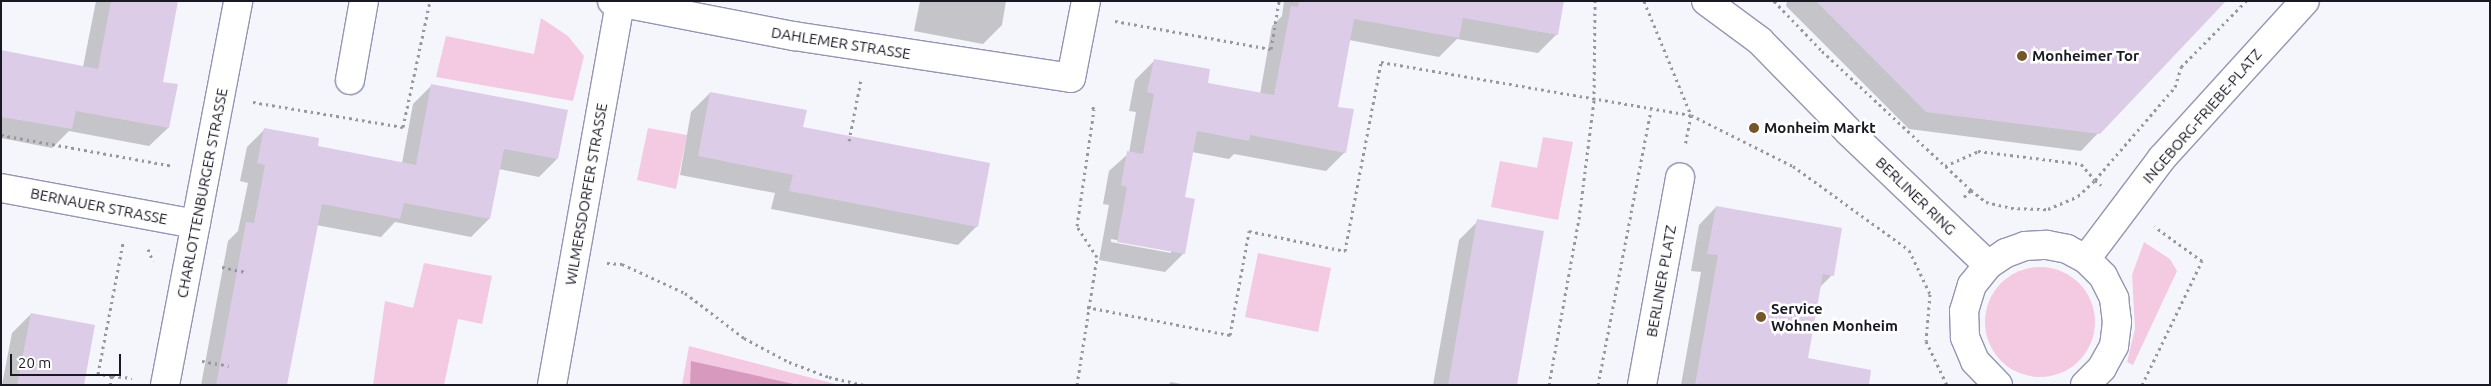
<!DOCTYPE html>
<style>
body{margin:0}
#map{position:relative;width:2491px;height:386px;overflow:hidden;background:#f5f6fc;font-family:Ubuntu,sans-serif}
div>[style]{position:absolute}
.green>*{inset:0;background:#f4c9e2}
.round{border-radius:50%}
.forest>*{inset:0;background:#d79abe}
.shadow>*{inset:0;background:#0003}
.building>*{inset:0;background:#ddcce7}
.path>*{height:3px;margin-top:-1.5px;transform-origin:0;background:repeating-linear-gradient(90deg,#96979f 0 2.5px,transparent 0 6.5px)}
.roads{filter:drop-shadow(1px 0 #9495b2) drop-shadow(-1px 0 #9495b2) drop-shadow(0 1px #9495b2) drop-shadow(0 -1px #9495b2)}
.minor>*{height:28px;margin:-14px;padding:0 14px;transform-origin:14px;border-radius:14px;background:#fff}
.dots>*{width:14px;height:14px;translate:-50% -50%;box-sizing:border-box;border:2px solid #fff;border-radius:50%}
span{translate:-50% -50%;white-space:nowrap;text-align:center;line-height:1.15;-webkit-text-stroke:5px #fff;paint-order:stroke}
.street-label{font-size:15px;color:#181923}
.poi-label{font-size:15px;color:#181923;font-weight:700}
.left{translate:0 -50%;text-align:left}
.frame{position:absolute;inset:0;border:2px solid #181923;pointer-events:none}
.scale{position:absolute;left:10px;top:354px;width:111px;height:22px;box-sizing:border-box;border:2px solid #181923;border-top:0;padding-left:6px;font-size:15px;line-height:18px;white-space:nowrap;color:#181923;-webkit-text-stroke:4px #fff;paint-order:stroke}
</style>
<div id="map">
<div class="green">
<div style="clip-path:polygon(541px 18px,568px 36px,584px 56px,573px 101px,436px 77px,446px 36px,534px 54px)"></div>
<div style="clip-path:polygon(648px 128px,687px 135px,676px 189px,637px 180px)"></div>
<div style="clip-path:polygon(1543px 137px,1573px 142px,1558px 220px,1491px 207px,1500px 161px,1537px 168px)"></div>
<div style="clip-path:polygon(2144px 242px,2170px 259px,2177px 271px,2133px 365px,2127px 362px,2135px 329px,2132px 275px)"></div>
<div style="clip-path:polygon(1258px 253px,1331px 268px,1318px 332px,1245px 317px)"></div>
<div style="clip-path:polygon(424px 263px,492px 276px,482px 324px,458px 319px,444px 385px,373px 385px,385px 301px,413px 308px)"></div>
<div class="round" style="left:1985px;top:267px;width:110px;height:110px"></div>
<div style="clip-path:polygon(689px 346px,839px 385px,682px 385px)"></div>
</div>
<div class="forest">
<div style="clip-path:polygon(691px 361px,798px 385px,690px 385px)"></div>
</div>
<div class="shadow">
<div style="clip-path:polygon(96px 1px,176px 1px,161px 83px,168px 128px,149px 146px,69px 131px,52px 148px,1px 138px,1px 51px,83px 67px)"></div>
<div style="clip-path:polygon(920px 1px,1006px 1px,1002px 25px,983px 44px,914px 31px)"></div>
<div style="clip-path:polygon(evenodd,1284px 1px,1563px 1px,1557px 34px,1538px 53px,1457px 39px,1439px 57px,1349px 40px,1337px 108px,1345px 152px,1326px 171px,1234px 154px,1229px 159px,1192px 152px,1184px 198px,1184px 253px,1165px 272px,1099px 260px,1109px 205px,1103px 204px,1109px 171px,1129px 153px,1136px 112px,1129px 111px,1135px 80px,1154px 61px,1206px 84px,1260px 94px,1272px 26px,1282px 16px,1284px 1px,1111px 239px,1171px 250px,1171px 253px,1111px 242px,1111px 239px)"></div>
<div style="clip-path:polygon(1787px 1px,2224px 1px,2081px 151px,1909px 129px,1786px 6px)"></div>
<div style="clip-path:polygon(431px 86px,557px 159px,539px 177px,499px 169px,489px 219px,471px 237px,395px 222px,381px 237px,316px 225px,286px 385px,201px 385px,228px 241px,238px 231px,248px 183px,240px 181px,247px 147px,265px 129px,316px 147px,402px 163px,413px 104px)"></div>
<div style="clip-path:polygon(710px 93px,802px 128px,977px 226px,958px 245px,771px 209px,775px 193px,680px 175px,691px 112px)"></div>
<div style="clip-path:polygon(1716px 207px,1832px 275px,1819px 288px,1807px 359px,1846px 385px,1681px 385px,1701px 272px,1691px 271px,1699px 225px)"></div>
<div style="clip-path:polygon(1478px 221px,1516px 385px,1433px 385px,1459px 240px)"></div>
<div style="clip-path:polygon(31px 314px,83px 385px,2px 385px,12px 333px)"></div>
<div style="clip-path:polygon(1171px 382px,1186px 385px,1168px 385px)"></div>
</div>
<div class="building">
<div style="clip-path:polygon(111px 1px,178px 1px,163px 82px,178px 84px,169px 128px,76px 111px,72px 129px,1px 117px,1px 50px,98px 69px)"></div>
<div style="clip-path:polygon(1299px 1px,1564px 1px,1558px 35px,1463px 18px,1459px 38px,1354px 19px,1338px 107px,1354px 109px,1346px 153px,1250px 135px,1249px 141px,1197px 131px,1185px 197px,1195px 199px,1185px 254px,1117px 242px,1127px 187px,1121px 185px,1127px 151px,1143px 154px,1154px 94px,1147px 92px,1154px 59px,1210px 69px,1208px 83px,1274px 95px,1291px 6px,1298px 7px)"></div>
<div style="clip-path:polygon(1816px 1px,2226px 1px,2100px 134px,1926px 112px)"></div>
<div style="clip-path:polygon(431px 84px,568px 110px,558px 159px,504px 149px,490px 219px,404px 203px,400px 219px,322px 204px,287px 385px,216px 385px,246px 222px,254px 223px,265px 165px,257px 163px,264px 128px,319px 138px,318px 146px,416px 165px)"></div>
<div style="clip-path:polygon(710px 92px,807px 110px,803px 127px,990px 163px,978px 227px,789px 191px,793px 175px,698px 156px)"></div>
<div style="clip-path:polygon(1716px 206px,1842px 228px,1834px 276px,1823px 274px,1808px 358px,1871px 370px,1869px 385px,1695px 385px,1718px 255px,1707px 254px)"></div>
<div style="clip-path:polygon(1477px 219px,1544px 231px,1517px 385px,1448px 385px)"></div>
<div style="clip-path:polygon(31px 313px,95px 325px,84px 385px,17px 385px)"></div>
</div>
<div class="path">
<div style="left:1644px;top:1px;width:123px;rotate:67.6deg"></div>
<div style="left:1691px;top:115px;width:32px;rotate:101deg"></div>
<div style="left:1774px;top:1px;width:69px;rotate:46.2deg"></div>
<div style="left:1822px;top:51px;width:204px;rotate:43deg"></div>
<div style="left:1115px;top:21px;width:158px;rotate:10.2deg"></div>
<div style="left:1271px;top:49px;width:49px;rotate:-80.5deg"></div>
<div style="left:253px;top:102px;width:152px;rotate:9.5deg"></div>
<div style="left:403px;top:127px;width:129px;rotate:-77.9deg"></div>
<div style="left:1px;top:135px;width:175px;rotate:10.2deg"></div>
<div style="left:849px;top:141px;width:62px;rotate:-78.9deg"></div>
<div style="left:1945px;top:166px;width:36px;rotate:-24deg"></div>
<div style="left:1978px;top:151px;width:104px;rotate:7.2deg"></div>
<div style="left:2081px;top:164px;width:21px;rotate:49deg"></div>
<div style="left:2095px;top:180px;width:123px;rotate:-49.3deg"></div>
<div style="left:2175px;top:87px;width:21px;rotate:-73deg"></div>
<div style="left:2181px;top:67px;width:93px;rotate:-45.4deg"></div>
<div style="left:1964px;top:197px;width:10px;rotate:-45deg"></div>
<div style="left:1971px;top:190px;width:19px;rotate:39deg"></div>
<div style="left:1986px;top:202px;width:26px;rotate:13deg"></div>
<div style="left:2011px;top:208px;width:37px;rotate:2deg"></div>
<div style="left:2048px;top:209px;width:33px;rotate:-23deg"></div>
<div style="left:2078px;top:196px;width:23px;rotate:-43deg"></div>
<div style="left:2095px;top:180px;width:8px;rotate:40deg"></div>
<div style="left:148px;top:249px;width:13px;rotate:67deg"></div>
<div style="left:607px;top:263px;width:15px;rotate:4deg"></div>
<div style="left:622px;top:264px;width:69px;rotate:24.7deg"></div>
<div style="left:685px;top:293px;width:74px;rotate:37.3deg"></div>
<div style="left:744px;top:338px;width:51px;rotate:28.1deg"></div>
<div style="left:789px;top:362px;width:43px;rotate:20.6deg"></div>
<div style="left:829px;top:377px;width:37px;rotate:13deg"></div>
<div style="left:222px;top:267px;width:25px;rotate:12deg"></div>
<div style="left:1087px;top:307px;width:146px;rotate:11.1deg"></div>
<div style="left:1230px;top:335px;width:106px;rotate:-79.6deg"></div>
<div style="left:1249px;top:231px;width:98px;rotate:11.8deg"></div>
<div style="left:1345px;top:251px;width:192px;rotate:-79.2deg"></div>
<div style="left:1381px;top:62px;width:314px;rotate:9.7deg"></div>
<div style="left:1691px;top:115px;width:114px;rotate:26.6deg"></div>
<div style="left:1793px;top:166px;width:143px;rotate:35.9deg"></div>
<div style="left:1909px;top:250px;width:49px;rotate:64.5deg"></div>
<div style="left:1930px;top:294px;width:47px;rotate:94.9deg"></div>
<div style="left:1926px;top:341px;width:49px;rotate:64.5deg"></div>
<div style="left:202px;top:361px;width:27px;rotate:10deg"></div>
<div style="left:112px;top:376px;width:20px;rotate:6deg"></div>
<div style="left:110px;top:385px;width:9px;rotate:-77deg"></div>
<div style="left:112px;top:376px;width:14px;rotate:-172deg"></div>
<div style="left:98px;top:374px;width:133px;rotate:-79.2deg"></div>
<div style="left:1077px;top:385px;width:130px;rotate:-81.1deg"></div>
<div style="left:1097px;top:257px;width:37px;rotate:-123deg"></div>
<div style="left:1077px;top:226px;width:118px;rotate:-81.7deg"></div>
<div style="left:1094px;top:109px;width:5px;rotate:-127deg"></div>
<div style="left:1549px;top:385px;width:169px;rotate:-79.8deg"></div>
<div style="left:1579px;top:219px;width:120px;rotate:-82.8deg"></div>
<div style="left:1594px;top:100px;width:99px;rotate:-89.4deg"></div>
<div style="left:1598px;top:385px;width:280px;rotate:-79.1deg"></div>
<div style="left:2142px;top:385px;width:138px;rotate:-64.2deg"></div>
<div style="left:2202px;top:261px;width:59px;rotate:-143.9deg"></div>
</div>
<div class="roads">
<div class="minor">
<div style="left:612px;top:1px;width:185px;rotate:10.9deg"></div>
<div style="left:794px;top:36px;width:280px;rotate:8.6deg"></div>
<div style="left:1071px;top:78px;width:78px;rotate:-79deg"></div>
<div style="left:1706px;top:1px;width:67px;rotate:36.5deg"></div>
<div style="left:1760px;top:41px;width:127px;rotate:45.6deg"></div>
<div style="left:1849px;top:132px;width:192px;rotate:43.7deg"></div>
<div style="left:350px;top:80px;width:80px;rotate:-80deg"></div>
<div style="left:1px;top:188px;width:198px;rotate:10.5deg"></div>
<div style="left:2086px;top:259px;width:126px;rotate:-53deg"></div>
<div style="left:2162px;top:158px;width:212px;rotate:-47.7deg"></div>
<div style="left:165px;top:385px;width:391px;rotate:-79.2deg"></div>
<div style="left:552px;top:385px;width:388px;rotate:-79.9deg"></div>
<div style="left:1642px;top:385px;width:211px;rotate:-79.6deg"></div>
<div style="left:1998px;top:385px;width:33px;rotate:-134deg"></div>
<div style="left:1975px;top:361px;width:26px;rotate:-113deg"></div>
<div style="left:1965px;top:337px;width:26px;rotate:-92deg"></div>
<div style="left:1964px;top:311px;width:27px;rotate:-73deg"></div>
<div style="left:1972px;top:285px;width:26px;rotate:-51deg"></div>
<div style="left:1988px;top:265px;width:22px;rotate:-34deg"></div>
<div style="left:2006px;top:253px;width:20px;rotate:-20deg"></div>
<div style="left:2025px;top:246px;width:22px;rotate:-3deg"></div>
<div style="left:2047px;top:245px;width:20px;rotate:11deg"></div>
<div style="left:2067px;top:249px;width:21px;rotate:28deg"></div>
<div style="left:2086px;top:259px;width:24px;rotate:45deg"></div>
<div style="left:2103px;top:276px;width:25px;rotate:63deg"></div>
<div style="left:2114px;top:298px;width:24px;rotate:83deg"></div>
<div style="left:2117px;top:322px;width:24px;rotate:97deg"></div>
<div style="left:2114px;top:346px;width:25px;rotate:119deg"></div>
<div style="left:2102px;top:368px;width:24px;rotate:135deg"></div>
</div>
</div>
<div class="dots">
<div style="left:2022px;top:56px;background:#74562a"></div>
<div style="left:1754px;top:128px;background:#74562a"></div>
<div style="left:1761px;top:317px;background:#74562a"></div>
</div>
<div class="street-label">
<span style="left:841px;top:43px;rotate:9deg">DAHLEMER STRASSE</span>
<span style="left:2202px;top:116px;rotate:-49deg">INGEBORG-FRIEBE-PLATZ</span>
<span style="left:202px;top:193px;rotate:-79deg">CHARLOTTENBURGER STRASSE</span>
<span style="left:586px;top:194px;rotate:-80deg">WILMERSDORFER STRASSE</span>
<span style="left:1916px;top:196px;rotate:44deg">BERLINER RING</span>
<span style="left:99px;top:206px;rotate:11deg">BERNAUER STRASSE</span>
<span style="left:1661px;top:281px;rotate:-80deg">BERLINER PLATZ</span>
</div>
<div class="poi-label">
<span class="left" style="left:2032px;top:56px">Monheimer Tor</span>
<span class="left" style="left:1764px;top:128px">Monheim Markt</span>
<span class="left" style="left:1771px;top:317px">Service<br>Wohnen Monheim</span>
</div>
<div class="frame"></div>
<div class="scale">20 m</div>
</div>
